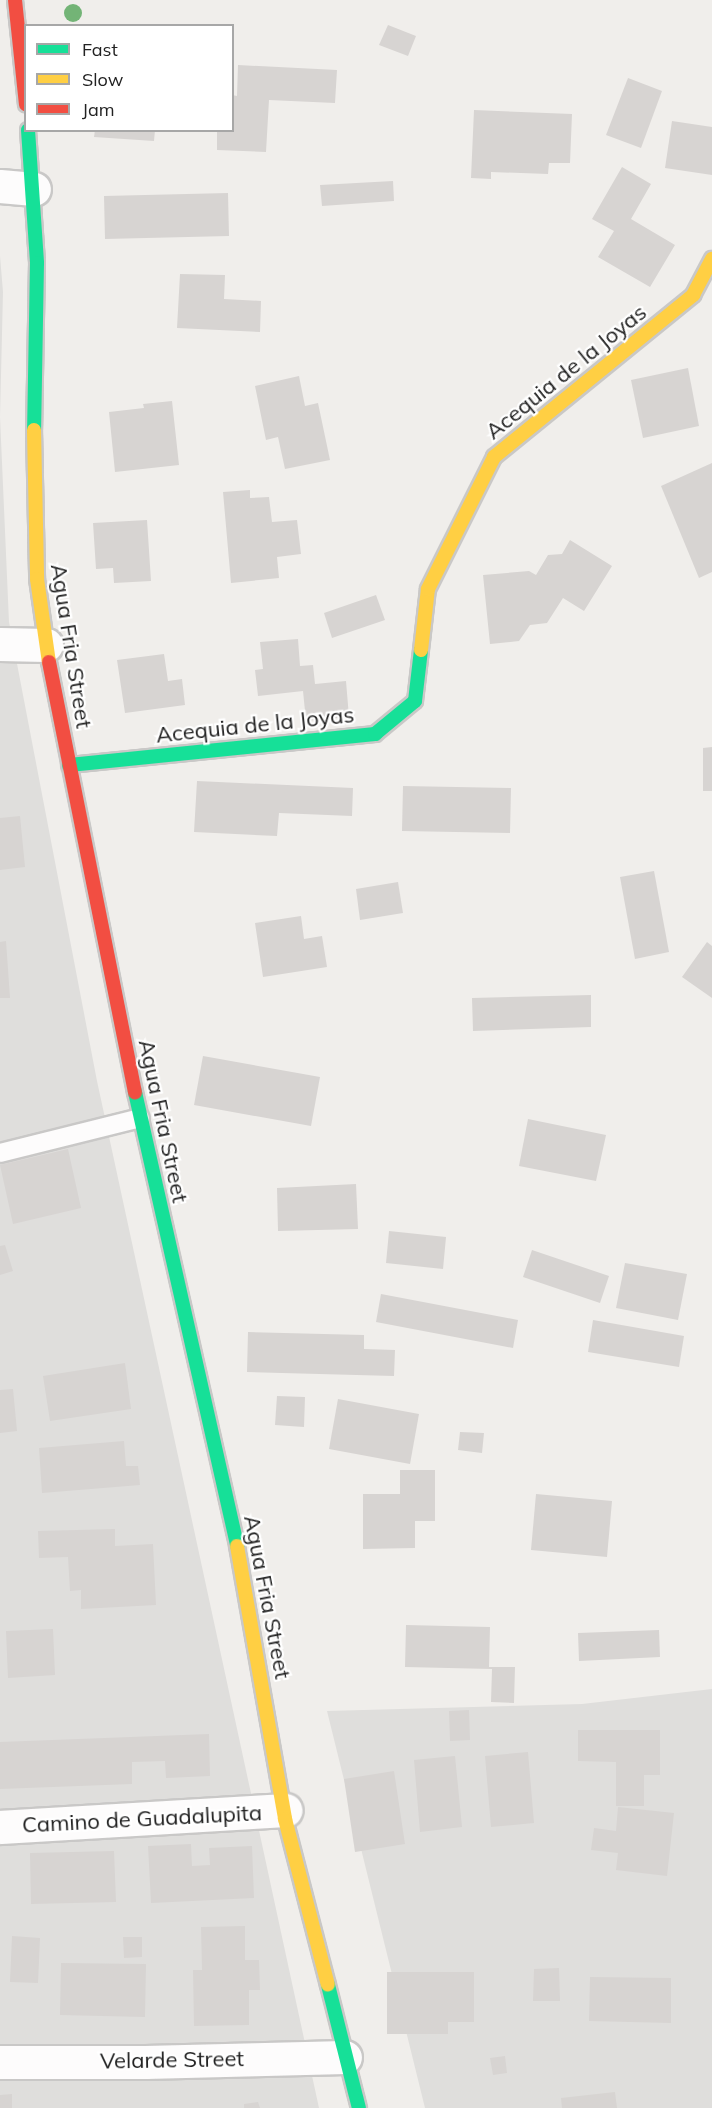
<!DOCTYPE html>
<style>
body{margin:0}
#map{position:relative;width:712px;height:2108px;overflow:hidden;background:#f0eeeb;font-family:Mulish,sans-serif}
div>[style]{position:absolute}
.residential>*{inset:0;background:#dfdedc}
.building>*{inset:0;background:#d7d4d2}
.roads{filter:drop-shadow(2px 0 #c9c8c7) drop-shadow(-2px 0 #c9c8c7) drop-shadow(0 2px #c9c8c7) drop-shadow(0 -2px #c9c8c7)}
.lane>*{height:18px;margin:-9px;padding:0 9px;transform-origin:9px;border-radius:9px;background:#fdfcfc}
.street>*{height:33px;margin:-16.5px;padding:0 16.5px;transform-origin:16.5px;border-radius:16.5px;background:#fdfcfc}
.fast>*{height:14px;margin:-7px;padding:0 7px;transform-origin:7px;border-radius:7px;background:#16e098}
.slow>*{height:14px;margin:-7px;padding:0 7px;transform-origin:7px;border-radius:7px;background:#ffcf43}
.jam>*{height:14px;margin:-7px;padding:0 7px;transform-origin:7px;border-radius:7px;background:#f24e42}
.trees>*{width:18px;height:18px;margin:-9px;border-radius:50%;background:#73b476}
span{translate:-50% -50%;white-space:nowrap;text-align:center;line-height:1.15;-webkit-text-stroke:4.5px #fff;paint-order:stroke}
.street-label{font-size:22px;color:#222}
.legend{position:absolute;left:24px;top:24px;width:210px;height:108px;box-sizing:border-box;background:#fff;border:2px solid #a7a7a7;margin:0;padding:8px 10px;list-style:none;font-size:18px;color:#222}
.legend li{display:flex;align-items:center;gap:12px;height:30px}
.legend b{width:30px;border:2px solid #a7a7a7}
</style>
<div id="map">
<div class="residential">
<div style="clip-path:polygon(0 256px,3px 292px,0 417px,9px 622px,97px 1081px,319px 2108px,0 2108px)"></div>
<div style="clip-path:polygon(712px 1689px,712px 2108px,425px 2108px,327px 1711px,582px 1704px)"></div>
</div>
<div class="building">
<div style="clip-path:polygon(388px 25px,416px 36px,408px 56px,379px 45px)"></div>
<div style="clip-path:polygon(238px 65px,337px 70px,335px 103px,269px 100px,266px 152px,217px 150px,217px 130px,232px 130px,232px 95px,237px 96px)"></div>
<div style="clip-path:polygon(628px 78px,662px 91px,641px 148px,606px 135px)"></div>
<div style="clip-path:polygon(474px 110px,572px 114px,570px 163px,549px 163px,548px 174px,491px 172px,491px 179px,471px 178px)"></div>
<div style="clip-path:polygon(672px 121px,712px 127px,712px 175px,665px 168px)"></div>
<div style="clip-path:polygon(95px 130px,155px 130px,154px 141px,94px 137px)"></div>
<div style="clip-path:polygon(622px 167px,651px 184px,631px 219px,675px 245px,650px 287px,598px 257px,614px 231px,592px 219px)"></div>
<div style="clip-path:polygon(393px 181px,394px 201px,322px 206px,320px 185px)"></div>
<div style="clip-path:polygon(228px 193px,229px 236px,105px 239px,104px 196px)"></div>
<div style="clip-path:polygon(180px 274px,225px 275px,224px 299px,261px 301px,260px 332px,177px 328px)"></div>
<div style="clip-path:polygon(688px 368px,699px 426px,643px 438px,631px 380px)"></div>
<div style="clip-path:polygon(299px 376px,305px 406px,318px 403px,330px 460px,285px 469px,278px 437px,266px 440px,255px 386px)"></div>
<div style="clip-path:polygon(172px 401px,179px 465px,115px 472px,109px 412px,144px 408px,143px 404px)"></div>
<div style="clip-path:polygon(712px 463px,712px 572px,699px 578px,661px 486px)"></div>
<div style="clip-path:polygon(250px 490px,250px 498px,269px 497px,272px 522px,297px 520px,301px 554px,277px 557px,279px 578px,231px 583px,223px 492px)"></div>
<div style="clip-path:polygon(147px 520px,151px 581px,114px 583px,113px 568px,96px 569px,93px 523px)"></div>
<div style="clip-path:polygon(570px 540px,612px 566px,584px 611px,563px 598px,547px 623px,530px 625px,519px 641px,490px 644px,483px 575px,529px 571px,536px 575px,548px 555px,562px 554px)"></div>
<div style="clip-path:polygon(376px 595px,385px 620px,332px 638px,324px 613px)"></div>
<div style="clip-path:polygon(298px 639px,300px 666px,313px 665px,315px 684px,346px 681px,349px 717px,306px 721px,303px 691px,258px 696px,255px 670px,263px 669px,260px 642px)"></div>
<div style="clip-path:polygon(164px 654px,168px 681px,182px 679px,185px 705px,125px 713px,117px 660px)"></div>
<div style="clip-path:polygon(712px 747px,712px 791px,703px 791px,703px 748px)"></div>
<div style="clip-path:polygon(197px 781px,353px 788px,352px 816px,279px 813px,277px 836px,194px 832px)"></div>
<div style="clip-path:polygon(403px 786px,511px 788px,510px 833px,402px 831px)"></div>
<div style="clip-path:polygon(20px 816px,25px 867px,0 870px,0 818px)"></div>
<div style="clip-path:polygon(654px 871px,669px 952px,635px 959px,620px 877px)"></div>
<div style="clip-path:polygon(398px 882px,403px 913px,360px 920px,356px 889px)"></div>
<div style="clip-path:polygon(301px 916px,304px 939px,322px 936px,327px 967px,263px 977px,255px 923px)"></div>
<div style="clip-path:polygon(6px 941px,10px 998px,0 998px,0 942px)"></div>
<div style="clip-path:polygon(707px 942px,712px 946px,712px 998px,682px 977px)"></div>
<div style="clip-path:polygon(591px 995px,591px 1027px,473px 1031px,472px 998px)"></div>
<div style="clip-path:polygon(203px 1056px,320px 1077px,311px 1126px,194px 1105px)"></div>
<div style="clip-path:polygon(528px 1119px,606px 1135px,596px 1181px,519px 1166px)"></div>
<div style="clip-path:polygon(68px 1149px,81px 1208px,13px 1224px,0 1165px)"></div>
<div style="clip-path:polygon(356px 1184px,358px 1229px,278px 1231px,277px 1188px)"></div>
<div style="clip-path:polygon(389px 1231px,446px 1237px,443px 1269px,386px 1263px)"></div>
<div style="clip-path:polygon(5px 1245px,13px 1271px,0 1275px,0 1246px)"></div>
<div style="clip-path:polygon(532px 1250px,609px 1276px,600px 1303px,523px 1277px)"></div>
<div style="clip-path:polygon(625px 1263px,687px 1274px,678px 1320px,616px 1308px)"></div>
<div style="clip-path:polygon(381px 1294px,518px 1320px,513px 1348px,376px 1322px)"></div>
<div style="clip-path:polygon(593px 1320px,684px 1336px,679px 1367px,588px 1352px)"></div>
<div style="clip-path:polygon(248px 1332px,364px 1335px,364px 1349px,395px 1350px,394px 1376px,247px 1372px)"></div>
<div style="clip-path:polygon(125px 1363px,131px 1409px,50px 1421px,43px 1376px)"></div>
<div style="clip-path:polygon(13px 1389px,17px 1431px,0 1433px,0 1390px)"></div>
<div style="clip-path:polygon(277px 1396px,305px 1397px,304px 1427px,275px 1425px)"></div>
<div style="clip-path:polygon(338px 1399px,419px 1414px,410px 1464px,329px 1449px)"></div>
<div style="clip-path:polygon(460px 1432px,484px 1433px,482px 1453px,458px 1450px)"></div>
<div style="clip-path:polygon(124px 1441px,126px 1466px,138px 1466px,140px 1485px,42px 1493px,39px 1448px)"></div>
<div style="clip-path:polygon(400px 1470px,435px 1470px,435px 1521px,415px 1521px,415px 1548px,363px 1549px,363px 1494px,400px 1494px)"></div>
<div style="clip-path:polygon(536px 1494px,612px 1501px,607px 1557px,531px 1550px)"></div>
<div style="clip-path:polygon(115px 1529px,115px 1546px,153px 1544px,156px 1605px,81px 1609px,81px 1590px,70px 1591px,68px 1557px,39px 1558px,38px 1531px)"></div>
<div style="clip-path:polygon(406px 1625px,490px 1627px,489px 1667px,515px 1667px,514px 1703px,491px 1702px,492px 1669px,405px 1667px)"></div>
<div style="clip-path:polygon(53px 1629px,55px 1675px,8px 1678px,6px 1631px)"></div>
<div style="clip-path:polygon(659px 1630px,660px 1657px,579px 1661px,578px 1633px)"></div>
<div style="clip-path:polygon(469px 1710px,470px 1740px,450px 1741px,449px 1711px)"></div>
<div style="clip-path:polygon(578px 1730px,660px 1730px,660px 1775px,644px 1775px,644px 1806px,616px 1806px,616px 1762px,578px 1761px)"></div>
<div style="clip-path:polygon(209px 1734px,210px 1776px,166px 1778px,165px 1761px,132px 1762px,132px 1784px,0 1789px,0 1742px)"></div>
<div style="clip-path:polygon(528px 1752px,534px 1823px,491px 1827px,485px 1756px)"></div>
<div style="clip-path:polygon(455px 1756px,462px 1827px,420px 1832px,414px 1760px)"></div>
<div style="clip-path:polygon(394px 1771px,405px 1844px,355px 1852px,344px 1779px)"></div>
<div style="clip-path:polygon(618px 1807px,674px 1813px,667px 1876px,616px 1870px,618px 1853px,591px 1850px,594px 1828px,616px 1831px)"></div>
<div style="clip-path:polygon(191px 1844px,192px 1866px,210px 1865px,209px 1848px,252px 1846px,254px 1898px,151px 1903px,148px 1846px)"></div>
<div style="clip-path:polygon(114px 1851px,116px 1902px,31px 1904px,30px 1853px)"></div>
<div style="clip-path:polygon(245px 1926px,245px 1960px,259px 1960px,260px 1990px,249px 1990px,249px 2025px,194px 2026px,193px 1970px,202px 1970px,201px 1927px)"></div>
<div style="clip-path:polygon(12px 1936px,40px 1938px,38px 1983px,10px 1982px)"></div>
<div style="clip-path:polygon(123px 1937px,142px 1937px,142px 1957px,124px 1958px)"></div>
<div style="clip-path:polygon(61px 1963px,146px 1964px,145px 2017px,60px 2015px)"></div>
<div style="clip-path:polygon(559px 1968px,560px 2001px,533px 2001px,534px 1969px)"></div>
<div style="clip-path:polygon(387px 1972px,474px 1972px,474px 2022px,448px 2022px,448px 2034px,387px 2034px)"></div>
<div style="clip-path:polygon(590px 1977px,671px 1978px,671px 2023px,589px 2021px)"></div>
<div style="clip-path:polygon(505px 2056px,507px 2073px,493px 2075px,490px 2058px)"></div>
<div style="clip-path:polygon(615px 2092px,617px 2108px,562px 2108px,561px 2098px)"></div>
<div style="clip-path:polygon(12px 2094px,12px 2108px,0 2108px,0 2095px)"></div>
<div style="clip-path:polygon(258px 2102px,260px 2108px,244px 2108px,244px 2104px)"></div>
</div>
<div class="roads">
<div class="lane">
<div style="left:0;top:1153px;width:144px;rotate:-14deg"></div>
</div>
<div class="street">
<div style="left:0;top:186px;width:34px;rotate:5deg"></div>
<div style="left:0;top:644px;width:46px;rotate:1.2deg"></div>
<div style="left:0;top:1827px;width:286px;rotate:-3.4deg"></div>
<div style="left:0;top:2062px;width:145px"></div>
<div style="left:145px;top:2062px;width:200px;rotate:-1.4deg"></div>
</div>
<div class="fast">
<div style="left:28px;top:130px;width:133px;rotate:86.1deg"></div>
<div style="left:37px;top:263px;width:167px;rotate:91deg"></div>
<div style="left:69px;top:765px;width:308px;rotate:-5.8deg"></div>
<div style="left:375px;top:734px;width:52px;rotate:-39.5deg"></div>
<div style="left:415px;top:701px;width:51px;rotate:-83.3deg"></div>
<div style="left:135px;top:1092px;width:465px;rotate:77.3deg"></div>
<div style="left:328px;top:1985px;width:127px;rotate:75.9deg"></div>
</div>
<div class="slow">
<div style="left:34px;top:430px;width:149px;rotate:88.8deg"></div>
<div style="left:37px;top:579px;width:84px;rotate:81.8deg"></div>
<div style="left:421px;top:650px;width:61px;rotate:-83.5deg"></div>
<div style="left:428px;top:589px;width:148px;rotate:-63.4deg"></div>
<div style="left:494px;top:457px;width:257px;rotate:-39.1deg"></div>
<div style="left:693px;top:295px;width:41px;rotate:-62.2deg"></div>
<div style="left:237px;top:1546px;width:277px;rotate:80deg"></div>
<div style="left:285px;top:1819px;width:171px;rotate:75.5deg"></div>
</div>
<div class="jam">
<div style="left:15px;top:0;width:105px;rotate:84deg"></div>
<div style="left:49px;top:662px;width:439px;rotate:78.7deg"></div>
</div>
</div>
<div class="trees">
<div style="left:73px;top:13px"></div>
</div>
<div class="street-label">
<span style="left:566px;top:372px;rotate:-39deg">Acequia de la Joyas</span>
<span style="left:71px;top:646px;rotate:81deg">Agua Fria Street</span>
<span style="left:255px;top:725px;rotate:-6deg">Acequia de la Joyas</span>
<span style="left:163px;top:1121px;rotate:78deg">Agua Fria Street</span>
<span style="left:267px;top:1597px;rotate:79deg">Agua Fria Street</span>
<span style="left:142px;top:1819px;rotate:-3deg">Camino de Guadalupita</span>
<span style="left:172px;top:2060px;rotate:-1deg">Velarde Street</span>
</div>
<ul class="legend">
<li><b style="height:8px;background:#16e098"></b>Fast</li>
<li><b style="height:8px;background:#ffcf43"></b>Slow</li>
<li><b style="height:8px;background:#f24e42"></b>Jam</li>
</ul>
</div>
